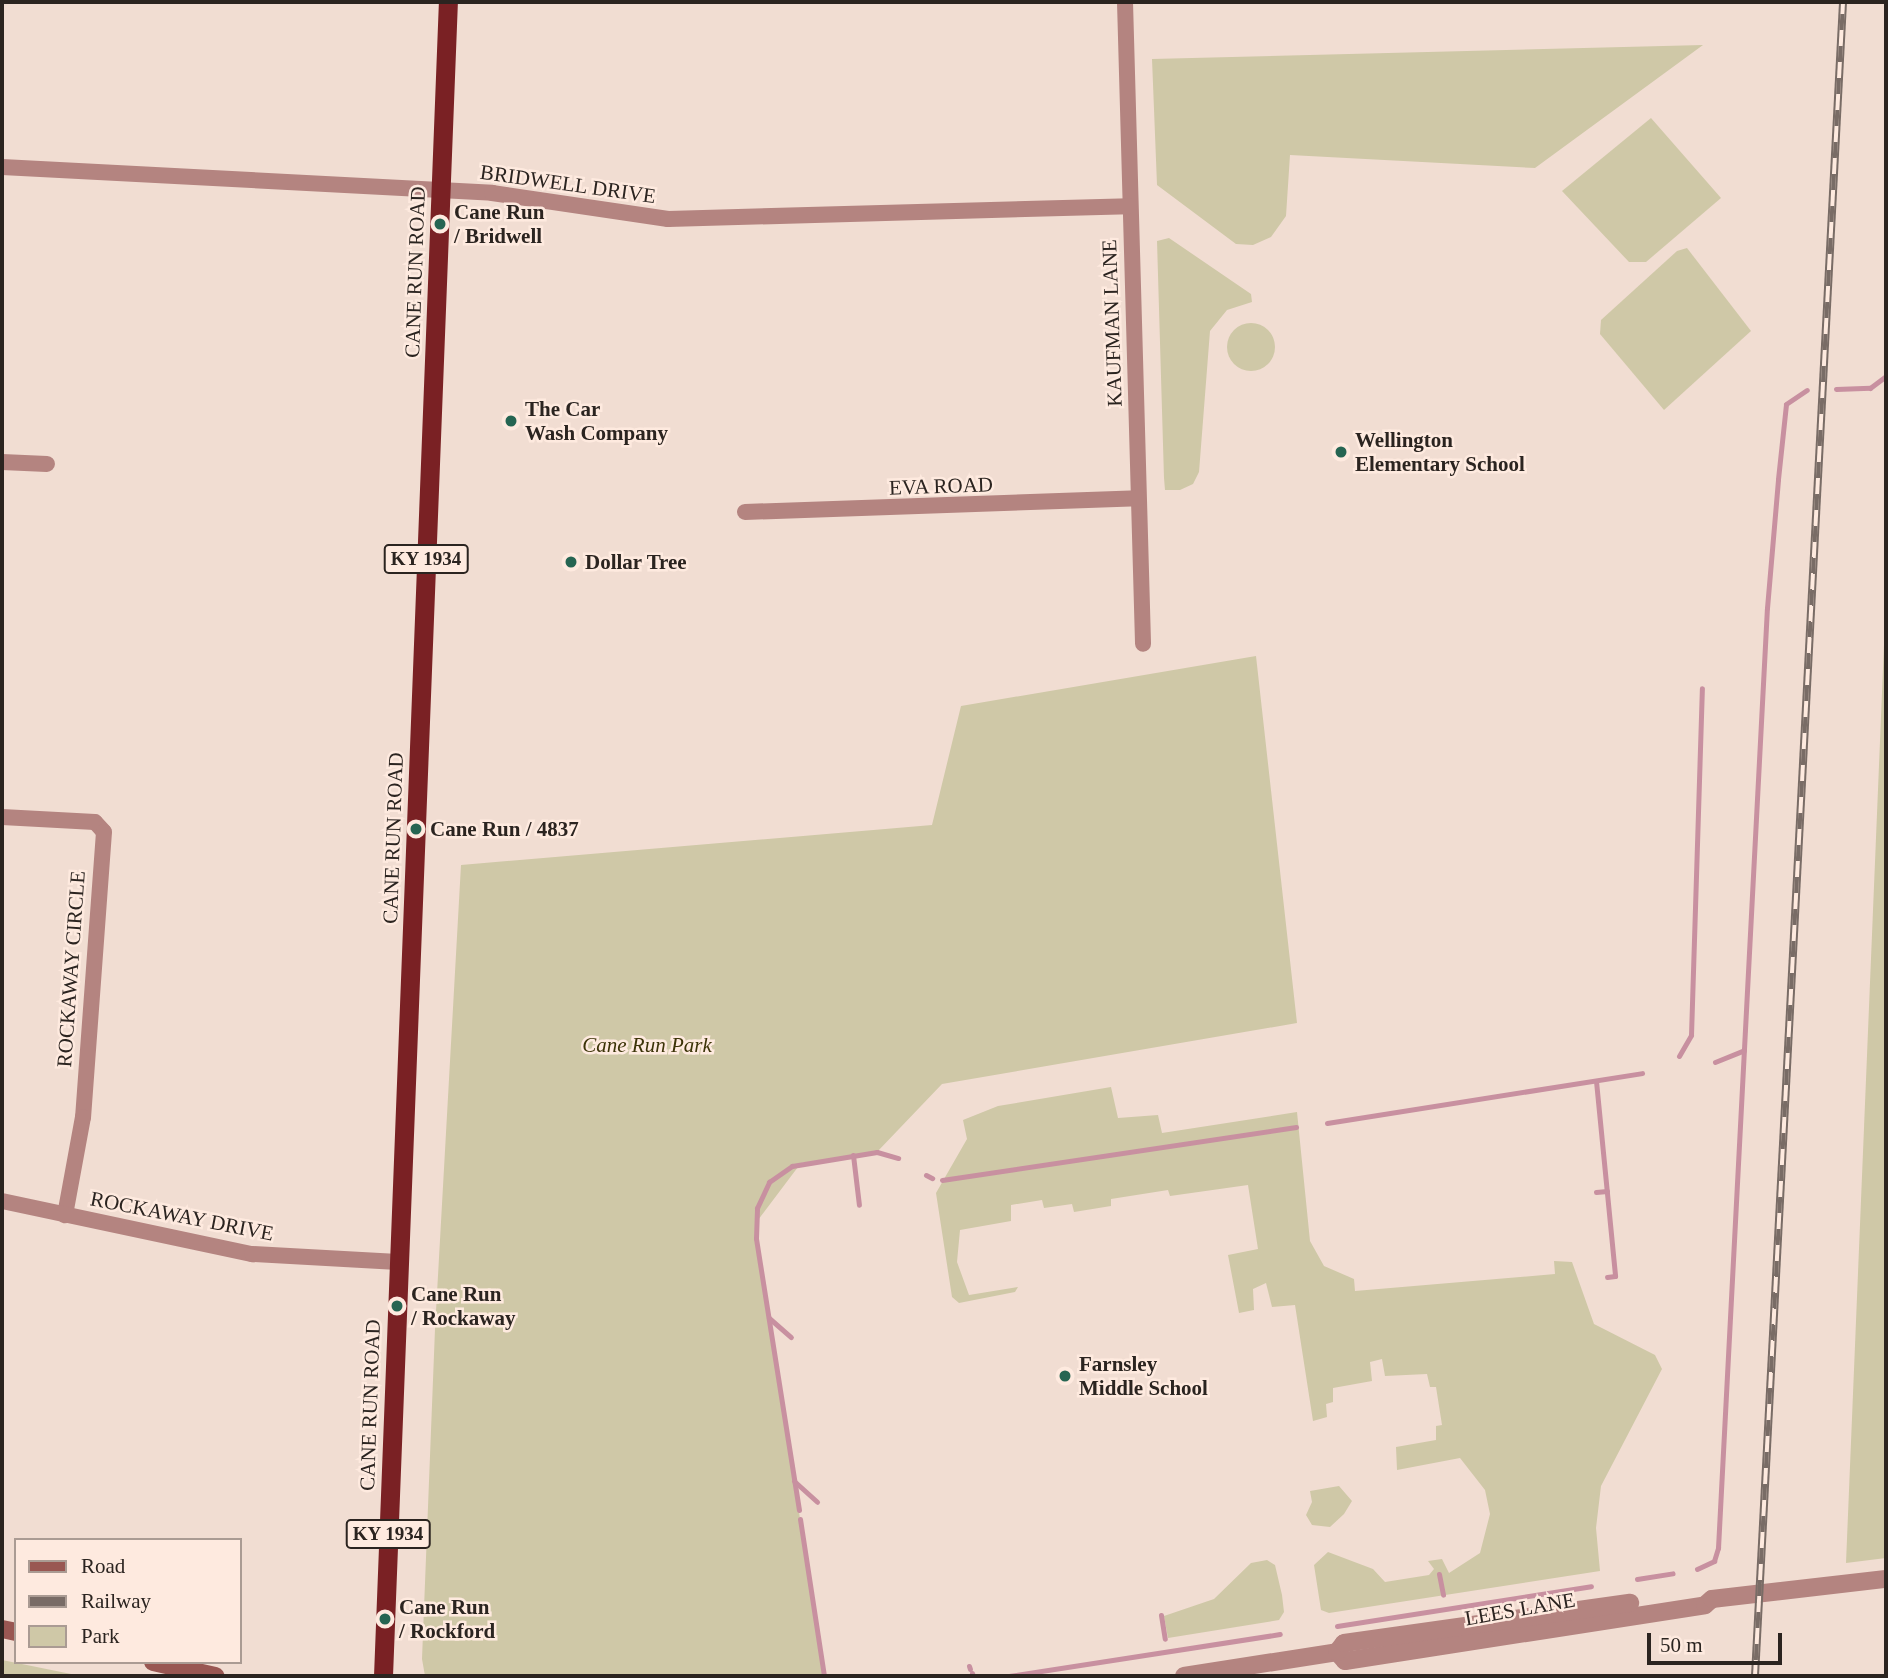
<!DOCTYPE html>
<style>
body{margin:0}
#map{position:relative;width:1888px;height:1678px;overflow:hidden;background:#f1ddd2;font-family:Georgia,serif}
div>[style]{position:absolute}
.green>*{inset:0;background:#cfc8a7}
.round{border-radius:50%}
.stream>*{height:5px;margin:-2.5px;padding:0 2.5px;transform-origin:2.5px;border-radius:2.5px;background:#c890a0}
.minor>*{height:16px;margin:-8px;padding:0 8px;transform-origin:8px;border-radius:8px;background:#b48480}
.tertiary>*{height:18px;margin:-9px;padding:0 9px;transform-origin:9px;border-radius:9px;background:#b48480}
.secondary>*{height:18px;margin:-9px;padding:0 9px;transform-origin:9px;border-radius:9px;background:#995752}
.trunk>*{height:19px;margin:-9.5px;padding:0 9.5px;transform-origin:9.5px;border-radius:9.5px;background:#7a2124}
.rail>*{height:8px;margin-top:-4px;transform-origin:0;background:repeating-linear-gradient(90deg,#feeadf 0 16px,#796c66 0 32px);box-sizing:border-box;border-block:2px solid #796c66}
.dots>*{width:19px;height:19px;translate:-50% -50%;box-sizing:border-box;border:4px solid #feeadf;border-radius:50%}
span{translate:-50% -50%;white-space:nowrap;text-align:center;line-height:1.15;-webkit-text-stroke:5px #feeadf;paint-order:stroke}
.shield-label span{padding:2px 5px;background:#feeadf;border:2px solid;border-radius:5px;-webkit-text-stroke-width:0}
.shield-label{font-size:19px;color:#2b2420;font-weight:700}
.street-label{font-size:21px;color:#2b2420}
.poi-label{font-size:21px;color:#2b2420;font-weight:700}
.left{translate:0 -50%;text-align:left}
.park-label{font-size:21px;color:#3c3408;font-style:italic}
.frame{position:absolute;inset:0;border:4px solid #2b2420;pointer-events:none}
.legend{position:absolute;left:14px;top:1538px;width:228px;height:126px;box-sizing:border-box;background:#feeadf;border:2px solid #aa9b93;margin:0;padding:9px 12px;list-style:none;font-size:21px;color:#2b2420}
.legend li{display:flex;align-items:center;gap:14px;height:35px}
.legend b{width:35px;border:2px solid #aa9b93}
.scale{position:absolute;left:1647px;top:1633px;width:135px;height:32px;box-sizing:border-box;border:4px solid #2b2420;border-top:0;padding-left:9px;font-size:21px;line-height:24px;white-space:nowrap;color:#2b2420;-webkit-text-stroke:5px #feeadf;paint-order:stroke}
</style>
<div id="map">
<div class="green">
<div style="clip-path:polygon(1703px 45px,1535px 168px,1290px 155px,1286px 216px,1271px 237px,1253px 245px,1236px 244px,1157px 185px,1152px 59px)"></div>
<div style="clip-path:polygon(1651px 118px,1721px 198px,1646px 262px,1629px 262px,1562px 191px)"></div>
<div style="clip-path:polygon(1169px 238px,1251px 294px,1252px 302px,1227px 310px,1210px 331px,1199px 472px,1193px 484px,1180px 490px,1165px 490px,1164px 478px,1157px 241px)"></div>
<div style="clip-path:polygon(1687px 248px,1751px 331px,1664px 410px,1600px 334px,1601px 320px,1677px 251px)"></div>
<div class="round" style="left:1227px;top:323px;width:48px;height:48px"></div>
<div style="clip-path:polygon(1886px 596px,1886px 1558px,1846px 1563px)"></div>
<div style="clip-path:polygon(1256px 656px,1297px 1023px,942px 1084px,877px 1152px,801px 1163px,755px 1224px,824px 1676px,425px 1676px,422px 1659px,435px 1329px,461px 865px,932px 825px,961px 706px)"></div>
<div style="clip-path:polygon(1111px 1087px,1118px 1118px,1158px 1115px,1162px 1133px,1297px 1112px,1310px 1241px,1324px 1266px,1354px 1279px,1355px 1291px,1555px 1274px,1554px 1261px,1572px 1262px,1594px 1324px,1655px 1355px,1662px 1369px,1601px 1486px,1596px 1528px,1600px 1571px,1329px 1613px,1321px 1610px,1314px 1565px,1328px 1552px,1373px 1569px,1385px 1582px,1429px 1575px,1434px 1569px,1428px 1561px,1442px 1559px,1449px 1573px,1480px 1553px,1490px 1514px,1485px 1490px,1460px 1458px,1397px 1470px,1396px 1447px,1436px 1440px,1436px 1426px,1442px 1425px,1436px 1387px,1430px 1387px,1427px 1374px,1385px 1376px,1382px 1359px,1370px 1362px,1372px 1381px,1333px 1388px,1333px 1402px,1326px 1404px,1327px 1417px,1313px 1421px,1295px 1305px,1272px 1307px,1266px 1283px,1253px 1289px,1254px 1310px,1239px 1313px,1228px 1255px,1258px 1249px,1248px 1185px,1170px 1196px,1168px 1190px,1111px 1199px,1111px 1206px,1074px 1212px,1072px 1204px,1044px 1208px,1042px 1200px,1011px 1205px,1011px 1221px,960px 1230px,957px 1262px,969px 1295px,1018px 1287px,1015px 1292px,959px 1303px,952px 1297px,936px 1193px,967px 1139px,963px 1120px,998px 1106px)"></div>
<div style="clip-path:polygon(1339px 1486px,1352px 1501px,1344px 1514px,1330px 1527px,1312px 1525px,1306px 1515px,1312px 1502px,1310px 1491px)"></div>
<div style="clip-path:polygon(1267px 1560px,1275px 1565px,1282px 1595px,1284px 1612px,1279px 1620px,1168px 1638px,1164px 1616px,1214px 1599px,1251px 1563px)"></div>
<div style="clip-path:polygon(2px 1660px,7px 1661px,81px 1676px,2px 1676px)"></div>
</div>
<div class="stream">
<div style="left:1836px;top:389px;width:34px;rotate:-2deg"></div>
<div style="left:1870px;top:388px;width:20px;rotate:-37deg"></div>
<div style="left:1679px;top:1056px;width:24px;rotate:-60deg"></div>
<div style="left:1691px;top:1035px;width:347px;rotate:-88.2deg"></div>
<div style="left:1715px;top:1062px;width:31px;rotate:-22deg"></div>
<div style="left:1596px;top:1081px;width:196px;rotate:84.4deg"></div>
<div style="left:1615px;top:1276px;width:8px;rotate:173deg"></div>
<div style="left:1327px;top:1123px;width:319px;rotate:-9deg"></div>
<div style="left:853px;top:1155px;width:50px;rotate:83.2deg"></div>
<div style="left:926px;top:1175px;width:7px;rotate:27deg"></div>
<div style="left:942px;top:1180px;width:358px;rotate:-8.5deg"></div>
<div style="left:1596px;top:1192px;width:11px;rotate:-5deg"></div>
<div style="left:769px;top:1318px;width:29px;rotate:41deg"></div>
<div style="left:794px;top:1481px;width:31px;rotate:42deg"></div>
<div style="left:799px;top:1510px;width:275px;rotate:-99deg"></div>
<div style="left:756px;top:1238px;width:30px;rotate:-88deg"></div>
<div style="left:757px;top:1208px;width:29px;rotate:-65deg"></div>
<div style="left:769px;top:1182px;width:28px;rotate:-35deg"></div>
<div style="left:792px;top:1166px;width:86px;rotate:-9.4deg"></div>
<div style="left:877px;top:1152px;width:22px;rotate:16deg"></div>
<div style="left:800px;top:1519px;width:159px;rotate:81.3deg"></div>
<div style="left:1697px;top:1569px;width:19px;rotate:-25deg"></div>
<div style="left:1714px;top:1561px;width:14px;rotate:-73deg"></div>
<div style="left:1718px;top:1548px;width:941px;rotate:-87.02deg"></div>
<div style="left:1767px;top:608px;width:129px;rotate:-85.1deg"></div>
<div style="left:1778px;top:479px;width:75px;rotate:-83.9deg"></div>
<div style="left:1786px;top:404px;width:25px;rotate:-34deg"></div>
<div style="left:1439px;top:1574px;width:21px;rotate:79deg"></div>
<div style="left:1637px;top:1579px;width:36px;rotate:-9deg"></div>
<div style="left:1161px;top:1615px;width:24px;rotate:81deg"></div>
<div style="left:1337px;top:1626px;width:257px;rotate:-8.9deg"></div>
<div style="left:969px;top:1666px;width:3px;rotate:72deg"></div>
<div style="left:972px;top:1673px;width:3px;rotate:72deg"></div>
<div style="left:1009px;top:1676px;width:274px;rotate:-8.8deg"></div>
</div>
<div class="minor">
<div style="left:1125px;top:2px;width:642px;rotate:88.39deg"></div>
<div style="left:2px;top:167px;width:491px;rotate:3deg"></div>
<div style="left:492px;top:193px;width:178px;rotate:8.4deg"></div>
<div style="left:668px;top:219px;width:461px;rotate:-1.6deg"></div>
<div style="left:2px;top:462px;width:45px;rotate:2.5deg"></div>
<div style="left:745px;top:512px;width:393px;rotate:-2deg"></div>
<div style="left:2px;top:817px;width:93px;rotate:3.1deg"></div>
<div style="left:95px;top:822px;width:13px;rotate:48deg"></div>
<div style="left:104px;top:832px;width:286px;rotate:94.2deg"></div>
<div style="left:83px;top:1117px;width:100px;rotate:100.4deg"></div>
<div style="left:2px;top:1201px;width:256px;rotate:12deg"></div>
<div style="left:252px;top:1254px;width:146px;rotate:3.1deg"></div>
</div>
<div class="tertiary">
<div style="left:1337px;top:1652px;width:12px;rotate:48deg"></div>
<div style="left:1345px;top:1661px;width:364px;rotate:-8.8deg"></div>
<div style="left:1705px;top:1605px;width:9px;rotate:-41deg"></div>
<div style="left:1712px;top:1599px;width:175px;rotate:-6.6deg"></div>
<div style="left:1184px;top:1676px;width:155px;rotate:-8.9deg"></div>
<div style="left:1337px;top:1652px;width:11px;rotate:-52deg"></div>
<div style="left:1344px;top:1643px;width:289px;rotate:-8deg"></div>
</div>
<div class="secondary">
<div style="left:2px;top:1629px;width:14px;rotate:12deg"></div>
<div style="left:153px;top:1662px;width:64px;rotate:12.7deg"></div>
</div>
<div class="trunk">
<div style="left:383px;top:1676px;width:1675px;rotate:-87.78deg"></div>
</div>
<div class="rail">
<div style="left:1755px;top:1676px;width:1676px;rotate:-86.99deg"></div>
</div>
<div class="dots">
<div style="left:440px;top:224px;background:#266552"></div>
<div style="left:511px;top:421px;background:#266552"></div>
<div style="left:1341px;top:452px;background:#266552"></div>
<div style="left:571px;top:562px;background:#266552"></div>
<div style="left:416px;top:829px;background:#266552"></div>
<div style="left:397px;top:1306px;background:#266552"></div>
<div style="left:1065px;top:1376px;background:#266552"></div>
<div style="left:385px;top:1619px;background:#266552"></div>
</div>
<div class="shield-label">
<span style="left:426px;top:559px">KY 1934</span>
<span style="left:388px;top:1534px">KY 1934</span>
</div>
<div class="street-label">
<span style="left:568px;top:184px;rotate:8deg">BRIDWELL DRIVE</span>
<span style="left:415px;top:272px;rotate:-88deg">CANE RUN ROAD</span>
<span style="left:1112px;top:323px;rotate:-92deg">KAUFMAN LANE</span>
<span style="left:941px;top:486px;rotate:-2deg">EVA ROAD</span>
<span style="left:393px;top:838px;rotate:-88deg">CANE RUN ROAD</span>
<span style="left:71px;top:969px;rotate:-86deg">ROCKAWAY CIRCLE</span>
<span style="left:182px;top:1216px;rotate:11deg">ROCKAWAY DRIVE</span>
<span style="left:370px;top:1405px;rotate:-88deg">CANE RUN ROAD</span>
<span style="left:1520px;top:1609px;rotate:-10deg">LEES LANE</span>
</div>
<div class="poi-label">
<span class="left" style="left:454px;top:224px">Cane Run<br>/ Bridwell</span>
<span class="left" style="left:525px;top:421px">The Car<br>Wash Company</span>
<span class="left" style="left:1355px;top:452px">Wellington<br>Elementary School</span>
<span class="left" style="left:585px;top:562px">Dollar Tree</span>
<span class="left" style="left:430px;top:829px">Cane Run / 4837</span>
<span class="left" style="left:411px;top:1306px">Cane Run<br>/ Rockaway</span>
<span class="left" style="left:1079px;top:1376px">Farnsley<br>Middle School</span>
<span class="left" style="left:399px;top:1619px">Cane Run<br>/ Rockford</span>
</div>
<div class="park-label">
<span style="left:647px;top:1045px">Cane Run Park</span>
</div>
<div class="frame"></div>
<ul class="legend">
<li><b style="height:9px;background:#995752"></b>Road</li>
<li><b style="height:9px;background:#796c66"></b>Railway</li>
<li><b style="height:19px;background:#cfc8a7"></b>Park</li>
</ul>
<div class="scale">50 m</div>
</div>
